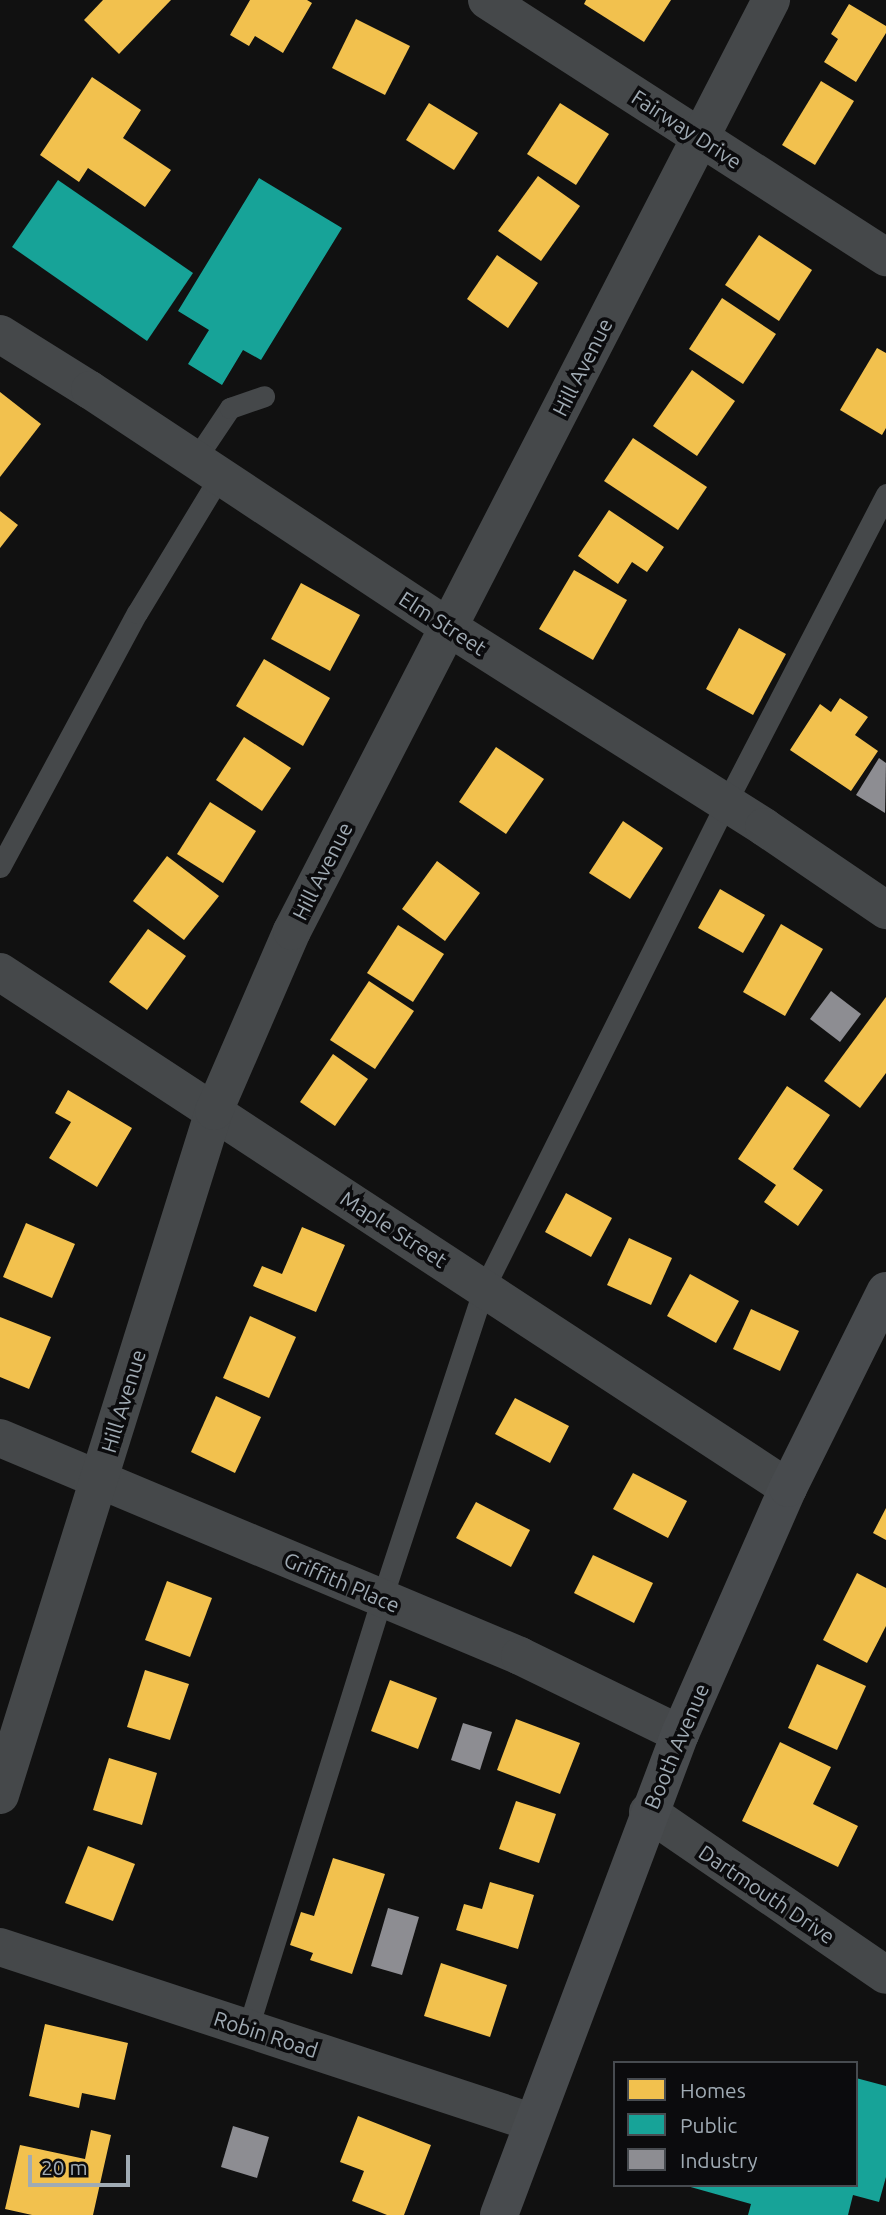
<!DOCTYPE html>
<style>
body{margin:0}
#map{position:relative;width:886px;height:2215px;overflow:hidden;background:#111;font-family:Ubuntu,sans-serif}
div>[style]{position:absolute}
.homes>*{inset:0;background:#f2c14e}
.public>*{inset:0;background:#17a398}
.industry>*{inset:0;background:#8d8d92}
.lane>*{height:21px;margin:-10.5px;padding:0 10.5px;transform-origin:10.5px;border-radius:10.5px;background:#45484a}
.street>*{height:38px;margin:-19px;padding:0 19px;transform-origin:19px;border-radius:19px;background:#45484a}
.secondary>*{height:38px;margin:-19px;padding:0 19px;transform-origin:19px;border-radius:19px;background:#484b4e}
span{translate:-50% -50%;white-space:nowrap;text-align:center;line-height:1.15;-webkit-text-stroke:7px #0b0b0d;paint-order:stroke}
.street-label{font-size:21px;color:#a0abb4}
.legend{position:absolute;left:613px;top:2061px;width:245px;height:126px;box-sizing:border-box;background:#0b0b0d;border:2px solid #474b50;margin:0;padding:9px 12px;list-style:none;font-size:21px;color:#a0abb4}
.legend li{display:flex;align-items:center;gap:14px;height:35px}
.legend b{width:35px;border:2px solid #474b50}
.scale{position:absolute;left:28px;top:2155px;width:102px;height:32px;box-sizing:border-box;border:4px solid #a0abb4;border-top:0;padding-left:9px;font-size:21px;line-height:24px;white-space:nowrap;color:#a0abb4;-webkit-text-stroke:5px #0b0b0d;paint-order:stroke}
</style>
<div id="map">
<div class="homes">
<div style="clip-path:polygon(103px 0,171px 0,119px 54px,84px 20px)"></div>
<div style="clip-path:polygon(250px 0,307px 0,312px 3px,283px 53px,255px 36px,249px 46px,230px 35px)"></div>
<div style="clip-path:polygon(586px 0,671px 0,644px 42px,584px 4px)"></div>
<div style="clip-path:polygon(849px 4px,886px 26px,886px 33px,856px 82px,824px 62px,838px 39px,831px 34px)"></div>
<div style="clip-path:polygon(356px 19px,410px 46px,385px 95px,332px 68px)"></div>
<div style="clip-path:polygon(92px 77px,141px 110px,123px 138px,171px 170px,145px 207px,88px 168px,79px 182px,40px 155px)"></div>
<div style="clip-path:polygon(821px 81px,854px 101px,815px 165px,782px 145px)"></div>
<div style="clip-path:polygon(429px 103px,478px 133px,454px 170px,406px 140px)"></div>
<div style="clip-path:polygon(560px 103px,609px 134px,576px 185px,527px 154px)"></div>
<div style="clip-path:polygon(538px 176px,580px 206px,541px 261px,498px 231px)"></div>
<div style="clip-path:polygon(759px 235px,812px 270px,779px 321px,725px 285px)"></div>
<div style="clip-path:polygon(497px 255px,538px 283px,508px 328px,467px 299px)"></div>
<div style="clip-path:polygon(722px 298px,776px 334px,743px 384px,689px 349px)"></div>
<div style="clip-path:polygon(877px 348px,886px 353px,886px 428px,882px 435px,840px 410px)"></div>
<div style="clip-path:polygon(692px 370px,735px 401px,697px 456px,653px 426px)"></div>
<div style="clip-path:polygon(0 392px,41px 424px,0 477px)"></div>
<div style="clip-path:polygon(633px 438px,707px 487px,678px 530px,604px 481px)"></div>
<div style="clip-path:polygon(609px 510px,664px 547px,647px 572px,632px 562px,618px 584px,578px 556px)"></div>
<div style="clip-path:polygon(0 511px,18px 525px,0 548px)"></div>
<div style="clip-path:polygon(574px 570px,627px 600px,593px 660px,539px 629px)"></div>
<div style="clip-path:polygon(301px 583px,360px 615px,330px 671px,271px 639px)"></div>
<div style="clip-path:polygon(739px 628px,786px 654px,753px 715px,706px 689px)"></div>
<div style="clip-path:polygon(264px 659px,330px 698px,303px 746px,236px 706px)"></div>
<div style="clip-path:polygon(840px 698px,868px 717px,855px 735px,878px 751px,851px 791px,790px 750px,820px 704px,831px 712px)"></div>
<div style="clip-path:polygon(244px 737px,291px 768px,262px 811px,216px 780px)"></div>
<div style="clip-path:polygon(496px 747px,544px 779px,506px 834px,459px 802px)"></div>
<div style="clip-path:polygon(210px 802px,256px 831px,223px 883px,177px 854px)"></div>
<div style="clip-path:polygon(623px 821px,663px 848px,630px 899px,589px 873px)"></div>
<div style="clip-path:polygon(167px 856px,219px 896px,184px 940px,133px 901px)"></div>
<div style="clip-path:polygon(437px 861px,480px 893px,445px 941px,402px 909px)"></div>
<div style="clip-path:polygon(720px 889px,765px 915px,743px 953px,698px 928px)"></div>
<div style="clip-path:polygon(781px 924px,823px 949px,785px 1016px,743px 992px)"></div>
<div style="clip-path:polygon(398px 925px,444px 954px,413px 1002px,367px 973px)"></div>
<div style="clip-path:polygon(148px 929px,186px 956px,147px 1010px,109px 982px)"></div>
<div style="clip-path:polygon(369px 981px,414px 1011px,375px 1069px,330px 1040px)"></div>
<div style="clip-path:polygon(886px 997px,886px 1073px,860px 1108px,824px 1081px)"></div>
<div style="clip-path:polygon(333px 1054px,368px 1079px,335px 1126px,300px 1102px)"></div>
<div style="clip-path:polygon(787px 1086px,830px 1115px,793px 1169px,823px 1190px,798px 1226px,764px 1202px,776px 1185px,738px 1159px)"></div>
<div style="clip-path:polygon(68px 1090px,132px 1128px,97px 1187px,49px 1158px,71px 1122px,55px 1113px)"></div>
<div style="clip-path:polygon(566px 1193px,612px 1218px,591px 1257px,545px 1232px)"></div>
<div style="clip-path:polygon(26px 1223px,75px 1244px,52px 1298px,3px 1277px)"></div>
<div style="clip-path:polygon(302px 1227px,345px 1245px,316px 1312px,253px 1286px,262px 1266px,282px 1274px)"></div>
<div style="clip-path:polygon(629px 1238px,672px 1258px,651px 1305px,607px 1285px)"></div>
<div style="clip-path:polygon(690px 1274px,739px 1301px,716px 1343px,667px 1316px)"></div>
<div style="clip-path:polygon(751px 1309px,799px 1331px,780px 1371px,733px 1349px)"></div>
<div style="clip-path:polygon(250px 1316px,296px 1337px,269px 1398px,223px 1378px)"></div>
<div style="clip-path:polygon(0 1317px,51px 1337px,29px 1389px,0 1377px)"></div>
<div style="clip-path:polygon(216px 1396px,261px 1417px,235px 1473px,191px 1452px)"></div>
<div style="clip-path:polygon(515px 1398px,569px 1426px,550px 1463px,495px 1434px)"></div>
<div style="clip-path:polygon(633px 1473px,687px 1501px,668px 1538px,613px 1509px)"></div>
<div style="clip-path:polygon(476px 1502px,530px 1530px,511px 1567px,456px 1538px)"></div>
<div style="clip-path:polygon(886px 1508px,886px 1540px,873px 1533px)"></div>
<div style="clip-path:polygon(593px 1555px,653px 1583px,634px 1623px,574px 1593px)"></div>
<div style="clip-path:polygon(857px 1573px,886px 1588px,886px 1626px,867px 1663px,823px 1640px)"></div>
<div style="clip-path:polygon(167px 1581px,212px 1598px,190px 1657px,145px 1640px)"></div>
<div style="clip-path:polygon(817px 1664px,866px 1686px,837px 1750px,788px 1728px)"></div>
<div style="clip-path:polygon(145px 1670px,189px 1684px,170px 1740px,127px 1727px)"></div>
<div style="clip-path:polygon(390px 1680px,437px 1698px,418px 1749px,371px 1731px)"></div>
<div style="clip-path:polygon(516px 1719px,580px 1743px,560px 1794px,497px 1770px)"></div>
<div style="clip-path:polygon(780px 1742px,831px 1767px,813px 1804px,858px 1826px,838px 1867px,742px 1821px)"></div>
<div style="clip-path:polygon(109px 1758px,157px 1773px,142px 1825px,93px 1810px)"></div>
<div style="clip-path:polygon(516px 1801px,556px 1814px,539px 1863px,499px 1849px)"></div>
<div style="clip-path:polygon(88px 1846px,135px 1864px,113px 1921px,65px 1903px)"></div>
<div style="clip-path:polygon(333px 1858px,385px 1874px,352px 1974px,310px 1960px,313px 1953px,290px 1945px,301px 1912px,314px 1916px)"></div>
<div style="clip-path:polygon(490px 1882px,534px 1895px,518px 1949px,456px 1930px,464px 1904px,482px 1909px)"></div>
<div style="clip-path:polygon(441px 1963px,507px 1985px,490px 2037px,424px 2016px)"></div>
<div style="clip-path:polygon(45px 2024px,128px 2043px,115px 2100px,82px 2093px,79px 2108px,29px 2096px)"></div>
<div style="clip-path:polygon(358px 2116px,431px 2145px,404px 2215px,387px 2215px,352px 2201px,364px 2171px,340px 2162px)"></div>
<div style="clip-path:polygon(91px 2130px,111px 2135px,93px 2215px,32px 2215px,5px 2209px,20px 2145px,85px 2159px)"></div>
</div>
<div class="public">
<div style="clip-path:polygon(259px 178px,342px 228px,261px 360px,243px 350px,222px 385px,188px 364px,209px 330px,178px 311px)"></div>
<div style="clip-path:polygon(58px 180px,193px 273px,147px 341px,12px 247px)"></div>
<div style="clip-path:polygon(856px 2078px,886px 2086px,886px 2177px,879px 2202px,853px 2195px,848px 2215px,748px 2215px,751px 2204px,687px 2186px,856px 2185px)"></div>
</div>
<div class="industry">
<div style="clip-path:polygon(879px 758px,886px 763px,885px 813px,856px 795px)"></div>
<div style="clip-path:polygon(831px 991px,861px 1014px,840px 1042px,810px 1019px)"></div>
<div style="clip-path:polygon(463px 1723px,492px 1732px,480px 1770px,451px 1760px)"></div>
<div style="clip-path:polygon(388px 1908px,419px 1917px,402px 1975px,371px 1966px)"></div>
<div style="clip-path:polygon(233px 2126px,269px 2137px,257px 2178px,221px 2167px)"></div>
</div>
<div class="lane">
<div style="left:195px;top:460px;width:63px;rotate:-56.1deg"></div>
<div style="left:230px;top:408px;width:36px;rotate:-19deg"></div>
<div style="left:0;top:867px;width:289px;rotate:-61.7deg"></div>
<div style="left:137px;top:613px;width:160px;rotate:-58.8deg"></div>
<div style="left:248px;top:2028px;width:450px;rotate:-72.7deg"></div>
<div style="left:382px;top:1598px;width:326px;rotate:-71.8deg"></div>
<div style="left:484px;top:1288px;width:542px;rotate:-63.48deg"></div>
<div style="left:726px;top:803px;width:348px;rotate:-62.6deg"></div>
</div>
<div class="street">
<div style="left:487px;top:0;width:475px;rotate:32.8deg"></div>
<div style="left:0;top:334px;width:106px;rotate:31.9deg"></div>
<div style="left:90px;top:390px;width:429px;rotate:33.5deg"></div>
<div style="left:448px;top:627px;width:374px;rotate:32.3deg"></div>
<div style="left:764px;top:827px;width:148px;rotate:34.2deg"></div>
<div style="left:0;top:972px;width:942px;rotate:33.22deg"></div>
<div style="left:0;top:1438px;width:564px;rotate:22.74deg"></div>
<div style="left:520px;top:1656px;width:178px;rotate:26deg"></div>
<div style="left:0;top:1795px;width:717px;rotate:-72.63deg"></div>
<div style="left:214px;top:1111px;width:196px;rotate:-66.6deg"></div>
<div style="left:292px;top:931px;width:1047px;rotate:-62.77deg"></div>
<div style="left:648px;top:1812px;width:288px;rotate:34.4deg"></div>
<div style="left:0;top:1947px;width:559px;rotate:18.24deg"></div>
</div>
<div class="secondary">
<div style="left:499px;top:2215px;width:514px;rotate:-69.38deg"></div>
<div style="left:680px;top:1734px;width:269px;rotate:-66.3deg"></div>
<div style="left:788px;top:1488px;width:220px;rotate:-63.6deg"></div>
</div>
<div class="street-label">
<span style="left:687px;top:129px;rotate:33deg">Fairway Drive</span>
<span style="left:582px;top:367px;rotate:-63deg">Hill Avenue</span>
<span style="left:443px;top:623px;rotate:33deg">Elm Street</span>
<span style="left:322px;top:871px;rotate:-63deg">Hill Avenue</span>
<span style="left:394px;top:1229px;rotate:33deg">Maple Street</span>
<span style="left:123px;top:1401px;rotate:-73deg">Hill Avenue</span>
<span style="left:342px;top:1582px;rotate:23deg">Griffith Place</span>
<span style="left:676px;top:1746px;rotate:-67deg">Booth Avenue</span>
<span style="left:767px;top:1894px;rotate:34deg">Dartmouth Drive</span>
<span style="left:266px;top:2034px;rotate:18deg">Robin Road</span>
</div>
<ul class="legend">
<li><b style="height:19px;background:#f2c14e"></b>Homes</li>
<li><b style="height:19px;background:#17a398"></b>Public</li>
<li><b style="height:19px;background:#8d8d92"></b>Industry</li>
</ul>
<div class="scale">20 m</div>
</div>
